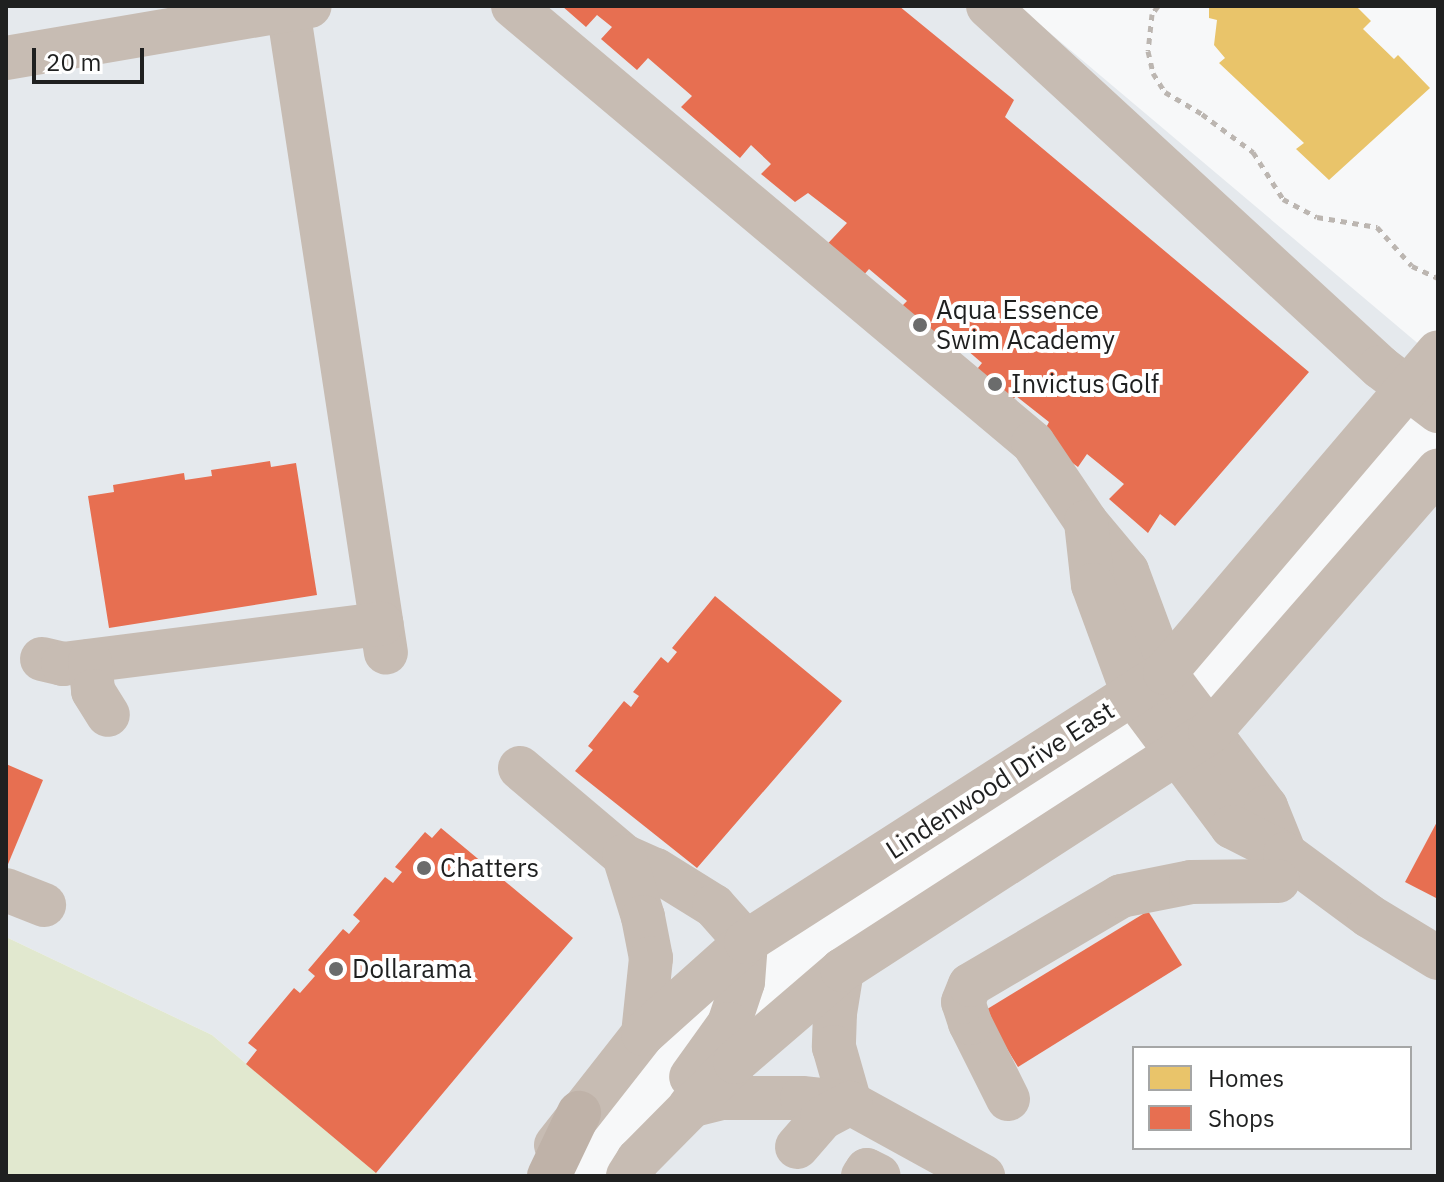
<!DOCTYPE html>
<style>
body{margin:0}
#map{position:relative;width:1444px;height:1182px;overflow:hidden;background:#f7f8f9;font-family:"IBM Plex Sans",sans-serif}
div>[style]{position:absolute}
.built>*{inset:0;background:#e5e9ed}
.green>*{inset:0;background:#e1e8cf}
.homes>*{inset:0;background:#e9c46a}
.shops>*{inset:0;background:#e76f51}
.path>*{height:5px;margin-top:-2.5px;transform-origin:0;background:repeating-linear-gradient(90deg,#bcb6b1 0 6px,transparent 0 12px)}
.minor>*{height:44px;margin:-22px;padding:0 22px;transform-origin:22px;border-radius:22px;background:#c7bcb3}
.major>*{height:44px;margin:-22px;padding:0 22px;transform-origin:22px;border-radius:22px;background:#bfb2a8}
.dots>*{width:22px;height:22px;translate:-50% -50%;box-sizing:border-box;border:4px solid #fff;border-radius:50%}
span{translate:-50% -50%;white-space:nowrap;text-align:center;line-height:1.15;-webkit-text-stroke:8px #fff;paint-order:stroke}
.poi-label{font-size:26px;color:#1f2020}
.left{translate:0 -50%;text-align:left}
.street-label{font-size:26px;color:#1f2020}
.frame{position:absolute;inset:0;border:8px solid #1f2020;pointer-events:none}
.legend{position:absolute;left:1132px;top:1046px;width:280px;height:104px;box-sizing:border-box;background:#fff;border:2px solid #a5a6a6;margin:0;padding:10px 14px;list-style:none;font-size:24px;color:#1f2020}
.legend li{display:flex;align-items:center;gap:16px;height:40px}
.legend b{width:40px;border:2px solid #a5a6a6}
.scale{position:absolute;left:32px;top:48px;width:112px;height:36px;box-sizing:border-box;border:4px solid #1f2020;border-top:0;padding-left:10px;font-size:24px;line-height:28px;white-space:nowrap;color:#1f2020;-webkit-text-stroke:6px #fff;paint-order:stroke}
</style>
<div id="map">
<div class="built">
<div style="clip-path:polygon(6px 6px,1018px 6px,1434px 357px,1165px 673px,746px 942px,534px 1176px,380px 1176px,212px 1035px,6px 937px)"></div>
<div style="clip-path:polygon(evenodd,1438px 471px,1438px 1176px,628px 1176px,690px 1106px,1210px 732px,1438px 471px,1134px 1048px,1410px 1048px,1410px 1148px,1134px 1148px,1134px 1048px)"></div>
</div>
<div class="green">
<div style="clip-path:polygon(6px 937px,212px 1035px,380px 1176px,6px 1176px)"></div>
</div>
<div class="homes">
<div style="clip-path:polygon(1209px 6px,1356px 6px,1371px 21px,1363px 29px,1394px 59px,1398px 55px,1430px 88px,1329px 180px,1296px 149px,1304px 143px,1219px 63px,1225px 58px,1214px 45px,1217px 20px,1209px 18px)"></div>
</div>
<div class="shops">
<div style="clip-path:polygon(562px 6px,899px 6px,1014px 100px,1005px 117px,1309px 372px,1175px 526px,1160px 514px,1148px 533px,1109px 499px,1124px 484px,1087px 454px,1078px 467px,1040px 439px,1049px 422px,1016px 396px,1005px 409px,969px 379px,982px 363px,945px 331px,930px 345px,893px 315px,907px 301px,869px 269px,855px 285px,819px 253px,847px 223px,808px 193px,795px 202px,761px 174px,771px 164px,751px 145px,740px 158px,681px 107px,692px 96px,648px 58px,637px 70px,601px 39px,612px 27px,597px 15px,586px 27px)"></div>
<div style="clip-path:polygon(270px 461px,271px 467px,296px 463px,317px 595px,109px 628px,88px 496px,114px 492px,113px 485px,184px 473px,185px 480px,212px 476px,211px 470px)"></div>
<div style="clip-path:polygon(715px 596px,842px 701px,697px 868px,575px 771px,593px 750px,588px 746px,624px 701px,631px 707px,639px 696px,633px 692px,661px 657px,668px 663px,677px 652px,672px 648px)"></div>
<div style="clip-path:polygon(6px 764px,43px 780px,6px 869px)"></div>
<div style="clip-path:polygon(1438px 820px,1438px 899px,1405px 882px)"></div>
<div style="clip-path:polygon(441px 828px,573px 938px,376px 1173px,246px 1064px,257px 1050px,248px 1043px,294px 988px,300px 993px,315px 976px,308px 970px,343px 929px,349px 934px,360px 921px,353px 915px,385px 877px,393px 883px,402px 872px,395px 867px,425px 832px,432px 838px)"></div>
<div style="clip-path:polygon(1148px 911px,1182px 965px,1018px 1067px,984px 1011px)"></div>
</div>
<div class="path">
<div style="left:1158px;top:6px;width:10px;rotate:127deg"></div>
<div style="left:1152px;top:14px;width:37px;rotate:96deg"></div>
<div style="left:1148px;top:51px;width:23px;rotate:77deg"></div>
<div style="left:1153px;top:73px;width:22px;rotate:58deg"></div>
<div style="left:1165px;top:92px;width:43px;rotate:30.7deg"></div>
<div style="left:1202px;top:114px;width:64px;rotate:36.7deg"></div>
<div style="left:1253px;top:152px;width:56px;rotate:57.4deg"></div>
<div style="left:1283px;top:199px;width:38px;rotate:28deg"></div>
<div style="left:1317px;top:217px;width:61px;rotate:9.5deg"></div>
<div style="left:1377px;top:227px;width:52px;rotate:48.1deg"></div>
<div style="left:1412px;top:266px;width:29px;rotate:25deg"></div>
</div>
<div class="minor">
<div style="left:513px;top:6px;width:679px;rotate:40.04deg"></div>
<div style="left:1033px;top:443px;width:95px;rotate:56.1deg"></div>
<div style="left:1086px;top:522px;width:64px;rotate:50.1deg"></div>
<div style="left:1127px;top:571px;width:109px;rotate:69.6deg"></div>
<div style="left:1165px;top:673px;width:168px;rotate:53deg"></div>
<div style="left:1266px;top:807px;width:51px;rotate:68deg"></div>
<div style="left:988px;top:6px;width:533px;rotate:42.64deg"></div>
<div style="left:1380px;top:367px;width:73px;rotate:37.2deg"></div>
<div style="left:288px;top:9px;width:651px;rotate:81.35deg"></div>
<div style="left:6px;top:58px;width:308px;rotate:-9.7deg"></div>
<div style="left:1086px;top:522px;width:63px;rotate:83.7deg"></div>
<div style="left:1093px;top:585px;width:116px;rotate:69.8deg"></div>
<div style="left:1133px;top:694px;width:166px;rotate:53.3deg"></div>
<div style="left:1232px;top:827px;width:59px;rotate:27deg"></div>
<div style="left:1285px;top:854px;width:104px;rotate:36.4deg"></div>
<div style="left:1369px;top:916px;width:81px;rotate:31.3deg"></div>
<div style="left:42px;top:659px;width:22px;rotate:13deg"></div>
<div style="left:63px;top:664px;width:321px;rotate:-7.2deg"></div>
<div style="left:90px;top:661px;width:30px;rotate:84deg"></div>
<div style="left:93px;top:691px;width:28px;rotate:58deg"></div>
<div style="left:520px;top:768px;width:136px;rotate:40.2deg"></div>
<div style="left:624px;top:856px;width:35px;rotate:24deg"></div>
<div style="left:656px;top:870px;width:68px;rotate:31.8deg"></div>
<div style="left:714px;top:906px;width:48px;rotate:48.4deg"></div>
<div style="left:746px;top:942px;width:40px;rotate:94.3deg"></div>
<div style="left:743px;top:982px;width:44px;rotate:108.4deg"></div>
<div style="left:729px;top:1024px;width:65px;rotate:125.6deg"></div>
<div style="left:624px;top:856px;width:64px;rotate:72.7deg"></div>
<div style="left:643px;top:917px;width:42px;rotate:79deg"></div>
<div style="left:651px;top:958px;width:76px;rotate:96deg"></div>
<div style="left:6px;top:890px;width:41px;rotate:21.5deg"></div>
<div style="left:842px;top:970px;width:44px;rotate:99.2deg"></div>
<div style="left:835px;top:1013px;width:34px;rotate:92deg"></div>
<div style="left:834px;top:1047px;width:58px;rotate:74.1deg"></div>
<div style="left:1008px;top:1099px;width:85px;rotate:-116.6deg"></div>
<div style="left:970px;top:1023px;width:22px;rotate:-108deg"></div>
<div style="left:963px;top:1002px;width:18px;rotate:-68deg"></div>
<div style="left:970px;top:985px;width:175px;rotate:-30.5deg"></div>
<div style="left:1121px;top:896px;width:71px;rotate:-11.3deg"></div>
<div style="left:1191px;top:882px;width:87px;rotate:-0.7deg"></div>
<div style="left:690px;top:1106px;width:34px;rotate:-14deg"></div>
<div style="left:723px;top:1098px;width:79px"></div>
<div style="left:802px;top:1098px;width:48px;rotate:5.9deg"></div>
<div style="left:850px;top:1103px;width:152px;rotate:28.8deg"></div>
<div style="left:556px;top:1145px;width:141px;rotate:-51.9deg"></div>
<div style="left:643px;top:1034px;width:138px;rotate:-41.8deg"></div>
<div style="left:746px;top:942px;width:498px;rotate:-32.7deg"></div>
<div style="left:1165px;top:673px;width:421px;rotate:-49.6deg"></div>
<div style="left:797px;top:1147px;width:38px;rotate:-49deg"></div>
<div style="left:822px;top:1118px;width:32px;rotate:-28deg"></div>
<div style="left:628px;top:1176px;width:19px;rotate:-58deg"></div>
<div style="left:638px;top:1160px;width:138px;rotate:-45.3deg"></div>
<div style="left:735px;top:1062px;width:141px;rotate:-40.7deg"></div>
<div style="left:842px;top:970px;width:438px;rotate:-32.9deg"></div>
<div style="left:1210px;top:732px;width:347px;rotate:-48.9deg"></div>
<div style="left:863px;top:1176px;width:7px;rotate:-56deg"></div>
<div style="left:867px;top:1170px;width:13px;rotate:27deg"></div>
</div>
<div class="major">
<div style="left:549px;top:1176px;width:70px;rotate:-64.5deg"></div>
</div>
<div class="dots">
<div style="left:920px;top:325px;background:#6b6c6c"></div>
<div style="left:995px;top:384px;background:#6b6c6c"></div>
<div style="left:424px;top:868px;background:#6b6c6c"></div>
<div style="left:336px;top:969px;background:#6b6c6c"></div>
</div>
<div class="poi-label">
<span class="left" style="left:936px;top:325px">Aqua Essence<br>Swim Academy</span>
<span class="left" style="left:1011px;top:384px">Invictus Golf</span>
<span class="left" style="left:440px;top:868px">Chatters</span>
<span class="left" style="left:352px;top:969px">Dollarama</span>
</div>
<div class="street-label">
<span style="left:1000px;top:780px;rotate:-33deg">Lindenwood Drive East</span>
</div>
<div class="frame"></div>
<ul class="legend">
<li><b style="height:22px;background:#e9c46a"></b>Homes</li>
<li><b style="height:22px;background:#e76f51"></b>Shops</li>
</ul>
<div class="scale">20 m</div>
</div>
